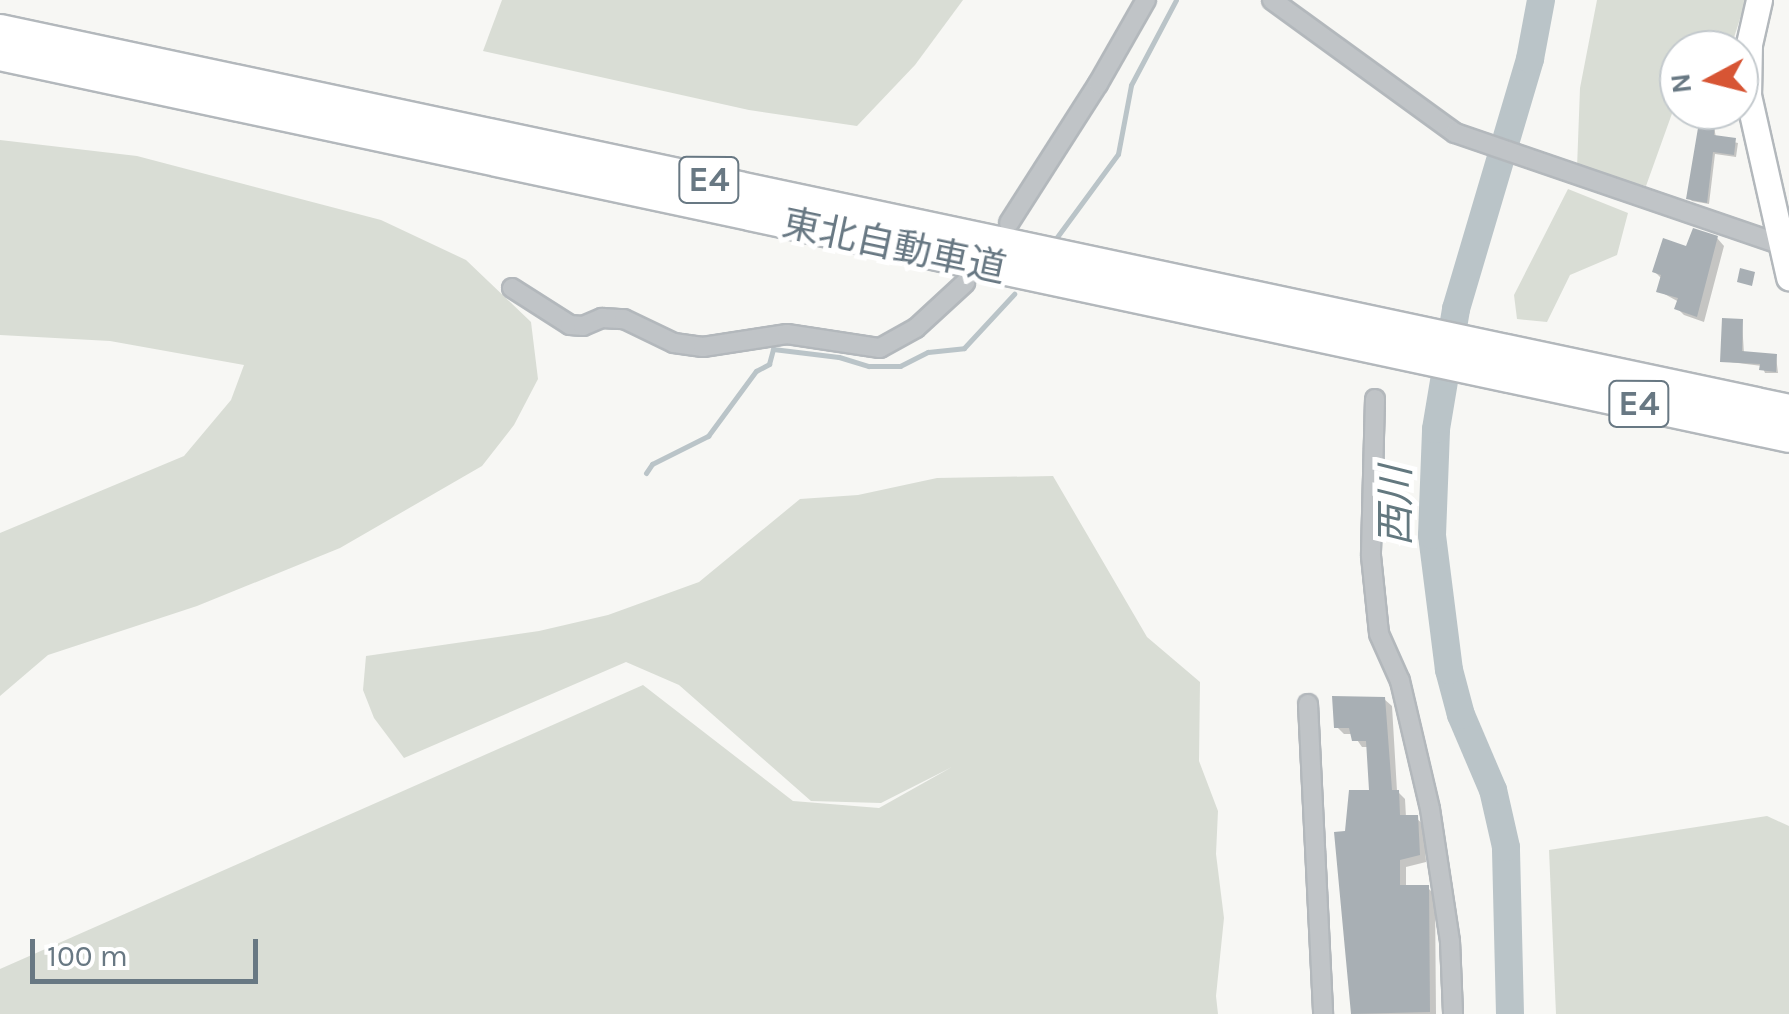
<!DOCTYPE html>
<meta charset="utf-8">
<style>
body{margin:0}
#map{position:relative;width:1789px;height:1014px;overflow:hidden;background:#f7f7f4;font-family:Karla,"Noto Sans JP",sans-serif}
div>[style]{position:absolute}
.green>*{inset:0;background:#d9ddd5}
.shadow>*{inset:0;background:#0003}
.stream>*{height:5px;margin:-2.5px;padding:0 2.5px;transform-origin:2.5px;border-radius:2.5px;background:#bac4c8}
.river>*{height:28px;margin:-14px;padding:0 14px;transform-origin:14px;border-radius:14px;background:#bac4c8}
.building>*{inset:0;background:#a8afb4}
.roads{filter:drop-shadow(2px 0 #b3b8bc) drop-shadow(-2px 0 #b3b8bc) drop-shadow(0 2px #b3b8bc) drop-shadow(0 -2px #b3b8bc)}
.street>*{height:18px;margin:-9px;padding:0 9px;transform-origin:9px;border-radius:9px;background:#c0c4c7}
.secondary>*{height:25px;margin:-12.5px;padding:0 12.5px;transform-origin:12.5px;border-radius:12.5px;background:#fff}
.highway>*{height:30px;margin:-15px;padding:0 15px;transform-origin:15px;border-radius:15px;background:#fff}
span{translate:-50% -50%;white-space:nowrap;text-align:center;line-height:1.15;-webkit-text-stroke:10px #fff;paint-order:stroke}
.shield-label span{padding:2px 8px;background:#fff;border:2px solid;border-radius:8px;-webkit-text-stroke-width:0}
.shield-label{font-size:35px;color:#687883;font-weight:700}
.street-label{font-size:38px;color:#687883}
.water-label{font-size:40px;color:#63787f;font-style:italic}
.north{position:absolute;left:1659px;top:30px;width:100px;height:100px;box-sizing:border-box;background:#fff;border:2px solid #c3c9cd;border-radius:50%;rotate:263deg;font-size:28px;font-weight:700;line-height:40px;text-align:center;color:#687883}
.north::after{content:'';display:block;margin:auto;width:35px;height:45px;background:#d75534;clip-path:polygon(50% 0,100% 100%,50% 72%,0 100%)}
.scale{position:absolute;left:30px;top:939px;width:228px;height:45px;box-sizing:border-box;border:5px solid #687883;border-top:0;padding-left:12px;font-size:30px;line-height:35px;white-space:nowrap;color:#687883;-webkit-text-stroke:8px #fff;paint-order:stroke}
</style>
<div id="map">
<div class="green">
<div style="clip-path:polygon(502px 0,963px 0,915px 65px,857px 126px,749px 110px,483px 51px)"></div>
<div style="clip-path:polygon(1597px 0,1746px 0,1730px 50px,1679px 50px,1679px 94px,1646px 186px,1577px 168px,1580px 88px)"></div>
<div style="clip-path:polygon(0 140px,137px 156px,381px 220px,466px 260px,531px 322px,538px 379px,514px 425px,482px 466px,340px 548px,197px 606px,48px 655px,0 696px,0 533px,184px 456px,231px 400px,244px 365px,110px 341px,0 335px)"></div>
<div style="clip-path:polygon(1568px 189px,1628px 213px,1617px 255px,1570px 275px,1547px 322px,1517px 319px,1514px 295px)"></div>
<div style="clip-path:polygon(1053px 476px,1147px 637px,1200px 682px,1199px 761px,1218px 811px,1216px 854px,1224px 918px,1216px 996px,1218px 1014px,0 1014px,0 969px,643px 685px,793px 801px,879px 808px,952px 767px,881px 803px,811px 801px,679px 685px,626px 662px,404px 758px,374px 718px,363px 690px,366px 656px,539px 631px,608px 615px,699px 582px,800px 499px,858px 495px,937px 478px)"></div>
<div style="clip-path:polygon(1767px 816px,1789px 826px,1789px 1014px,1556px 1014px,1549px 850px)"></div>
</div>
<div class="shadow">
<div style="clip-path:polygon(1714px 126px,1716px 138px,1738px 143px,1736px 157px,1715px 154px,1709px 204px,1692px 201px,1689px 198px)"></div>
<div style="clip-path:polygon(1717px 238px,1724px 246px,1704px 322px,1684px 315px,1677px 308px,1679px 302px,1659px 291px,1662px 279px,1655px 272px,1688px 249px)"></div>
<div style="clip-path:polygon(1742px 321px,1744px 354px,1776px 356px,1778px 373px,1765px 373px,1762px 366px,1722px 361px)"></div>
<div style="clip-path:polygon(1384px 699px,1392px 706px,1397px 791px,1405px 799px,1406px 817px,1416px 818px,1424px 825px,1426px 862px,1406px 867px,1406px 888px,1428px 888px,1435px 895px,1436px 1014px,1353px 1014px,1337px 834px,1347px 833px,1372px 792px,1369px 747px,1362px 747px,1353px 734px,1344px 734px,1337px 727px)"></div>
</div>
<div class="stream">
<div style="left:1057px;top:237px;width:103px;rotate:-53.7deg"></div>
<div style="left:1118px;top:154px;width:70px;rotate:-79.3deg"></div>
<div style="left:1131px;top:85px;width:96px;rotate:-62.1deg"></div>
<div style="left:646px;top:473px;width:11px;rotate:-56deg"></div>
<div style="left:652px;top:464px;width:63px;rotate:-26.6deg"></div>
<div style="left:708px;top:436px;width:81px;rotate:-53.6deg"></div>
<div style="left:756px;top:371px;width:15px;rotate:-28deg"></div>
<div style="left:769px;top:364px;width:16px;rotate:-75deg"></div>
<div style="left:773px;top:349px;width:66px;rotate:6.9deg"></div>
<div style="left:839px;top:357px;width:31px;rotate:17deg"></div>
<div style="left:869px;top:366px;width:31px"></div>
<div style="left:900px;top:366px;width:31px;rotate:-27deg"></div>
<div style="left:928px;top:352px;width:36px;rotate:-6deg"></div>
<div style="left:964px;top:348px;width:74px;rotate:-47.2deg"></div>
</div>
<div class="river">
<div style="left:1510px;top:1014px;width:167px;rotate:-91.4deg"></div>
<div style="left:1506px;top:847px;width:58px;rotate:-102.8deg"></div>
<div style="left:1493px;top:790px;width:82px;rotate:-113.1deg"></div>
<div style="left:1461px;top:715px;width:47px;rotate:-104.9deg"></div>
<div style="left:1449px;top:670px;width:136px;rotate:-97.2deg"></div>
<div style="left:1432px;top:535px;width:106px;rotate:-87.8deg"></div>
<div style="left:1436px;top:429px;width:122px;rotate:-80.5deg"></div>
<div style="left:1456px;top:309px;width:261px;rotate:-73.5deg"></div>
<div style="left:1530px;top:59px;width:60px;rotate:-79.4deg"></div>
</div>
<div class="building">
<div style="clip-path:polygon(1699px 122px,1715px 124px,1714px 135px,1736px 138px,1734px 155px,1713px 152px,1707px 203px,1686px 199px)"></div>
<div style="clip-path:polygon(1693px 228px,1718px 236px,1697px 317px,1674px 309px,1678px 298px,1656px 292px,1661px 275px,1652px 272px,1663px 238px,1686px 246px)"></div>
<div style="clip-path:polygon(1740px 268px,1755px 272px,1752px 286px,1737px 282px)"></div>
<div style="clip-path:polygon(1722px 318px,1743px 319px,1742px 351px,1777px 354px,1776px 372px,1759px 370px,1760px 364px,1720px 362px)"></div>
<div style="clip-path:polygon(1332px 696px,1385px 697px,1392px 790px,1399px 790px,1400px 815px,1418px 815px,1420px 855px,1400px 860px,1400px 885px,1429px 885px,1430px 1012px,1351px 1014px,1334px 832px,1345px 831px,1349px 790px,1369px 790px,1366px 741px,1352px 741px,1349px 728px,1334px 728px)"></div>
</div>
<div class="roads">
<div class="street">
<div style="left:1272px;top:0;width:226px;rotate:36deg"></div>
<div style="left:1455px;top:133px;width:346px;rotate:18.9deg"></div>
<div style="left:1009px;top:223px;width:165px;rotate:-57.4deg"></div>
<div style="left:1098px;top:84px;width:97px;rotate:-60.3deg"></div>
<div style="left:512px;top:288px;width:69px;rotate:32.5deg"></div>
<div style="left:570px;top:325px;width:13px;rotate:4deg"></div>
<div style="left:583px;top:326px;width:21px;rotate:-23deg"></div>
<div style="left:602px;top:318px;width:22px;rotate:3deg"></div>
<div style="left:624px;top:319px;width:55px;rotate:25.6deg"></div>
<div style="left:674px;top:343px;width:29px;rotate:8deg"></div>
<div style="left:703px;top:347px;width:85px;rotate:-8.8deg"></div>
<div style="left:787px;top:334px;width:94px;rotate:8.6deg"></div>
<div style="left:880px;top:348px;width:41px;rotate:-29.1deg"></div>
<div style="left:916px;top:328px;width:67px;rotate:-42.6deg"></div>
<div style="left:1375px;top:399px;width:157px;rotate:91.5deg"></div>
<div style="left:1371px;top:556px;width:78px;rotate:84.1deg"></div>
<div style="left:1379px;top:634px;width:51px;rotate:65.9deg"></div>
<div style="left:1400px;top:681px;width:131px;rotate:76.8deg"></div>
<div style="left:1430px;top:809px;width:134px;rotate:81.4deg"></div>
<div style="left:1450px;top:941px;width:73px;rotate:87.6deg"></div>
<div style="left:1308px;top:704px;width:310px;rotate:87.2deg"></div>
</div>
<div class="secondary">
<div style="left:1759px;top:0;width:45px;rotate:102.8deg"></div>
<div style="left:1749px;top:44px;width:51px;rotate:91.1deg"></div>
<div style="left:1748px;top:95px;width:187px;rotate:77.3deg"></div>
</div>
<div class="highway">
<div style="left:0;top:30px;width:1829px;rotate:11.99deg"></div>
<div style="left:0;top:55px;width:1829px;rotate:12.05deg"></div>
</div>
</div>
<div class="shield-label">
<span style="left:709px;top:180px">E4</span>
<span style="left:1639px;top:404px">E4</span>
</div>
<div class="street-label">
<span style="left:894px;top:246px;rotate:12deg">東北自動車道</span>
</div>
<div class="water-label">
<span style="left:1396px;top:506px;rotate:-90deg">西川</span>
</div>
<div class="north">N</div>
<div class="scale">100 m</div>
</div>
